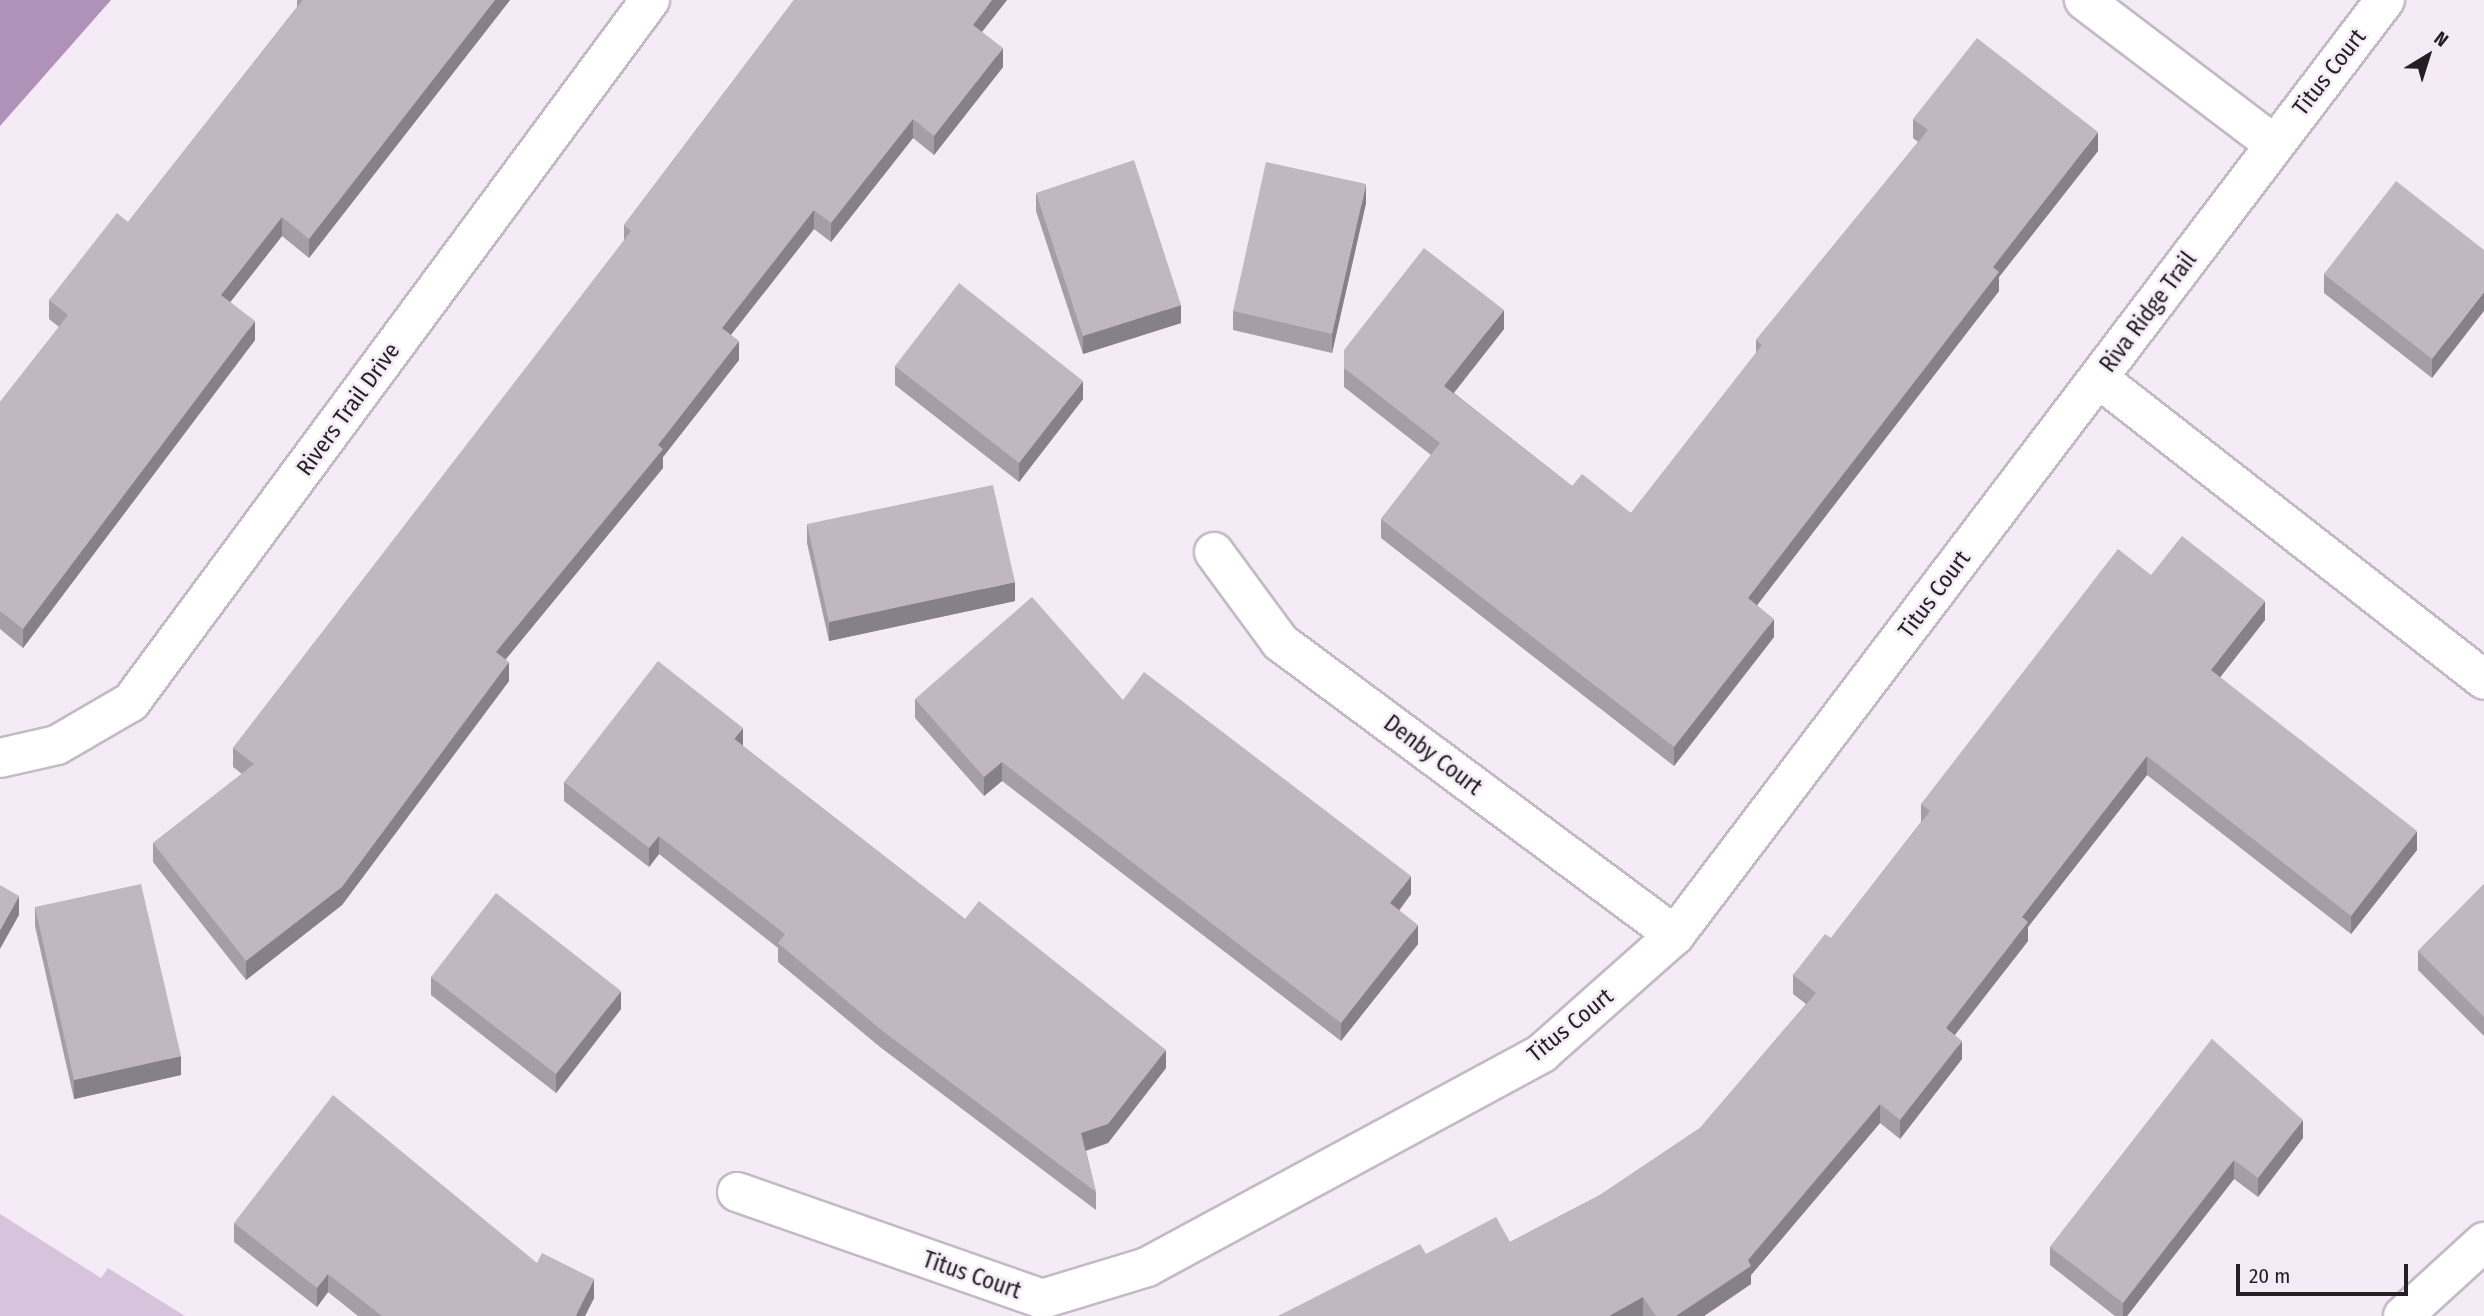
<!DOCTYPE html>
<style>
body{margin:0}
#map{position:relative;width:2484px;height:1316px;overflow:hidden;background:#f4ebf6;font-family:"Fira Sans Condensed",sans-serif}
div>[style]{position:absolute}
.green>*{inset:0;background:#d8c3dd}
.water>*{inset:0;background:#b091b8}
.roads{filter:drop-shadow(2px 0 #c3bac5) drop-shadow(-2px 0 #c3bac5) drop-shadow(0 2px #c3bac5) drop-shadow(0 -2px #c3bac5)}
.minor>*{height:38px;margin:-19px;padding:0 19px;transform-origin:19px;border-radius:19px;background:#fff}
.wall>*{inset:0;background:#a59da7}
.shaded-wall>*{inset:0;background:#868088}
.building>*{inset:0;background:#c0b7c2}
span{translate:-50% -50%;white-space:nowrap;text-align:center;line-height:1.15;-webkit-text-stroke:5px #f4ebf6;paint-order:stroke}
.street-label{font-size:23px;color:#231f23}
.north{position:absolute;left:2393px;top:21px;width:70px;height:70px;-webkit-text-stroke:5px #f4ebf6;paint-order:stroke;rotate:38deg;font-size:19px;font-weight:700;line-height:28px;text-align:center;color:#231f23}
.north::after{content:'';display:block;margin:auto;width:24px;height:32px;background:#231f23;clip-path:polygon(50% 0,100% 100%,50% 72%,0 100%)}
.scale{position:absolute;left:2236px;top:1264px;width:172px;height:32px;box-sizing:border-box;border:4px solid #231f23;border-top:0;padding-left:9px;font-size:21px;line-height:24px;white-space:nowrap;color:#231f23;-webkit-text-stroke:5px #f4ebf6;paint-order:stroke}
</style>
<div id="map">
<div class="green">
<div style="clip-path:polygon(0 1214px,101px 1278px,108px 1268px,185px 1316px,0 1316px)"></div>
</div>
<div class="water">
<div style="clip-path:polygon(0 0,111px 0,0 126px)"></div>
</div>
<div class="roads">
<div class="minor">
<div style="left:2084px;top:0;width:238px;rotate:37.2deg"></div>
<div style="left:2098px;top:378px;width:490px;rotate:38deg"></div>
<div style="left:1214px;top:552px;width:112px;rotate:53.7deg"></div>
<div style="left:1280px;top:642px;width:492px;rotate:36.6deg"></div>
<div style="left:0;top:758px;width:58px;rotate:-12.8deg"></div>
<div style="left:57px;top:745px;width:86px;rotate:-30.2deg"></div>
<div style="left:131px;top:702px;width:873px;rotate:-53.52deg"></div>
<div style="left:737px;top:1192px;width:323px;rotate:19.3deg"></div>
<div style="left:1042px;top:1299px;width:110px;rotate:-16.9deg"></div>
<div style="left:1147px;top:1267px;width:449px;rotate:-28.4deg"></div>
<div style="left:1542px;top:1053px;width:178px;rotate:-41.6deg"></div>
<div style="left:1675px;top:935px;width:1174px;rotate:-52.79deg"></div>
<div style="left:2403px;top:1316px;width:110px;rotate:-42.4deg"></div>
</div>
</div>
<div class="wall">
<div style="clip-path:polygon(297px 0,510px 0,309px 258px,282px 236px,230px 302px,255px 340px,23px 648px,0 629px,0 402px,59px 327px,49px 319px,49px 300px,128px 222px,297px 7px)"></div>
<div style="clip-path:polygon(794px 0,1007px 0,982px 32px,1003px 67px,934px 155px,913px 138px,831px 242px,814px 229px,731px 335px,739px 360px,663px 457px,663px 468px,506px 659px,509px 681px,342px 905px,246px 980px,153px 862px,153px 843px,242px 774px,233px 767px,233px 748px,624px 241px,624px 225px)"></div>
<div style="clip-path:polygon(1913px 119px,2098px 151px,1999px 277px,1999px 291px,1757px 605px,1774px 637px,1674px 766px,1381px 538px,1381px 519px,1431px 455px,1344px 387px,1344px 350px,1504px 329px,1454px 393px,1572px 486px,1631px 513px,1756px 353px,1756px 340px,1918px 142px,1913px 138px)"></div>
<div style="clip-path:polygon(1036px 193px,1181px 323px,1083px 354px,1036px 211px)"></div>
<div style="clip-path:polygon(1366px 203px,1332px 353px,1233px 330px,1233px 311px)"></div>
<div style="clip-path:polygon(2484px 250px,2432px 378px,2324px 293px,2324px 274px)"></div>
<div style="clip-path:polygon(895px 366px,1083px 399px,1019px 482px,895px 385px)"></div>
<div style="clip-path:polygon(807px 524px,1015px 601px,829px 641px,807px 543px)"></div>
<div style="clip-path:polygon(2151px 575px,2265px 620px,2220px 677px,2417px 850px,2351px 934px,2147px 775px,2028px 927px,2028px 941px,1955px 1035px,1962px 1059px,1900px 1139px,1880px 1123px,1751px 1275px,1751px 1284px,1704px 1316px,1278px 1316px,1426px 1254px,1510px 1242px,1600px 1195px,1700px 1128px,1806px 1004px,1793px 994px,1793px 975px,1831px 938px,1921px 822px,1921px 804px)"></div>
<div style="clip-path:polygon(915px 699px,1123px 700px,1411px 894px,1399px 911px,1418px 944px,1341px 1041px,1002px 781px,984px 796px,915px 718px)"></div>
<div style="clip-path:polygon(743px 746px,965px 919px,1166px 1068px,1108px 1143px,1086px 1151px,1096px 1192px,1096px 1210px,880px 1047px,778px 962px,778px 948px,659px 854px,649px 867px,564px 801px,564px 782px)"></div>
<div style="clip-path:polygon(2484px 884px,2484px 1036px,2418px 970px,2418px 951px)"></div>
<div style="clip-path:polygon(35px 907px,181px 1075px,74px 1099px,35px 926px)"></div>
<div style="clip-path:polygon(431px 977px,621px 1009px,556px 1093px,431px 995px)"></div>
<div style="clip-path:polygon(2212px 1039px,2303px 1138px,2258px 1197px,2234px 1179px,2127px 1316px,2115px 1316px,2050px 1265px,2050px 1247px)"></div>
<div style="clip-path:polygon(234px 1223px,537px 1263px,594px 1298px,585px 1316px,358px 1316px,328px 1292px,317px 1307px,234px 1242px)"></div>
</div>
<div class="shaded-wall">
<div style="clip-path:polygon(495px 0,510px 0,309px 258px,309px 239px)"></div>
<div style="clip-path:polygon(992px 0,1007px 0,973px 43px,973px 25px)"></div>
<div style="clip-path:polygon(1003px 48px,1003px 67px,934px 155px,934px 136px)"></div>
<div style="clip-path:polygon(913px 119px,913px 138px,831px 242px,831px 223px)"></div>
<div style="clip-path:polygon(2098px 132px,2098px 151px,1999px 277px,1999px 291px,1748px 617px,1748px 598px,1993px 267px)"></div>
<div style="clip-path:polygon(1366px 184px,1366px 203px,1332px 353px,1332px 334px)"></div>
<div style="clip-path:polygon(814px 210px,814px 229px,722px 346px,722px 328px)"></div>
<div style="clip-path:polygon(282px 217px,282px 236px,221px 314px,221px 295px)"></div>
<div style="clip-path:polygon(2484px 292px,2484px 311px,2432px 378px,2432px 359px)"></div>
<div style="clip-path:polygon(1181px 305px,1181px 323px,1083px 354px,1083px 336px)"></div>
<div style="clip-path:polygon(1504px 310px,1504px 329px,1444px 405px,1444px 386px)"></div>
<div style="clip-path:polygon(255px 321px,255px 340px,23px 648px,23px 629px)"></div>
<div style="clip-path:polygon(739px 341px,739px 360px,663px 457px,663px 468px,496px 671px,496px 652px)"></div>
<div style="clip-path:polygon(1083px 381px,1083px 399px,1019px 482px,1019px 463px)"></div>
<div style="clip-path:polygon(1015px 582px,1015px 601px,829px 641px,829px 622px)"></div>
<div style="clip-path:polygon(2265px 601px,2265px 620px,2211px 689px,2211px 670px)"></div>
<div style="clip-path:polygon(1774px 619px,1774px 637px,1674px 766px,1674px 747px)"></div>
<div style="clip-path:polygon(509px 662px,509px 681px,342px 905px,246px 980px,246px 961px)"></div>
<div style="clip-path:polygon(743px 728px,743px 746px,734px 739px)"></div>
<div style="clip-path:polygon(2147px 756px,2147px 775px,2028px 927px,2028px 941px,1946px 1046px,1946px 1028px,2022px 917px)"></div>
<div style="clip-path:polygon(1002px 762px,1002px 781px,984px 796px,984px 777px)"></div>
<div style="clip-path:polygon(2417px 831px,2417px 850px,2351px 934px,2351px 916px)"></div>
<div style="clip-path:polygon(659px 836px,659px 854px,649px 867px,649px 848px)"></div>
<div style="clip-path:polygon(1411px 876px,1411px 894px,1390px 922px,1390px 903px)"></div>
<div style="clip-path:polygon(19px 896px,19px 915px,0 949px,0 930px)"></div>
<div style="clip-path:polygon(1418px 925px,1418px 944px,1341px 1041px,1341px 1023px)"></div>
<div style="clip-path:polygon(621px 991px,621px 1009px,556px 1093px,556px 1074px)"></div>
<div style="clip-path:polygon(1962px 1041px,1962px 1059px,1900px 1139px,1900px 1120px)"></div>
<div style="clip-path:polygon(1166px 1050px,1166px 1068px,1108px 1143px,1081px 1152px,1081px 1133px)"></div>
<div style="clip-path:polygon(181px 1056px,181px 1075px,74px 1099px,74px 1080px)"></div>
<div style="clip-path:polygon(1880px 1104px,1880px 1123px,1751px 1275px,1751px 1284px,1704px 1316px,1676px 1316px,1748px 1260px)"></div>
<div style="clip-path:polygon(2303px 1120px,2303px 1138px,2258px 1197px,2258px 1178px)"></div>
<div style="clip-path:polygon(2234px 1160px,2234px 1179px,2127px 1316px,2123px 1316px,2123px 1303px)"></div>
<div style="clip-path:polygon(328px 1274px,328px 1292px,317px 1307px,317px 1288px)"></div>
<div style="clip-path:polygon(594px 1279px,594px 1298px,585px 1316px,576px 1316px)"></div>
<div style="clip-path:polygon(1643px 1297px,1643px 1316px,1609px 1316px)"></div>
</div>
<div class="building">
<div style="clip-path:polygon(303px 0,495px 0,309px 239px,282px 217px,221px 295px,255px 321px,23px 629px,0 611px,0 402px,68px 315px,49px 300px,117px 213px,128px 222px)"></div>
<div style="clip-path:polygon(794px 0,992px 0,973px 25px,1003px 48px,934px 136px,913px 119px,831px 223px,814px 210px,722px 328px,739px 341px,658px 445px,663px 449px,496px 652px,509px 662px,342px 887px,246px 961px,153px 843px,254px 764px,233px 748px,631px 231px,624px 225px)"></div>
<div style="clip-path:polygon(1977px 38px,2098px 132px,1993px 267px,1999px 272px,1748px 598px,1774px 619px,1674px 747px,1381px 519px,1440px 443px,1344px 368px,1344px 350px,1424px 248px,1504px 310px,1444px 386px,1572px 486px,1582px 474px,1631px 513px,1762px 345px,1756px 340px,1928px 130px,1913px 119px)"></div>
<div style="clip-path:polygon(1134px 160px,1181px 305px,1083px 336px,1036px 193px)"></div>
<div style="clip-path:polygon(1266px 162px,1366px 184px,1332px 334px,1233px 311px)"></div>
<div style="clip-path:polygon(2396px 181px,2484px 250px,2484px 292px,2432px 359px,2324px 274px)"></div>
<div style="clip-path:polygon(959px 283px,1083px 381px,1019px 463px,895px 366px)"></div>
<div style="clip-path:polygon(993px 485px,1015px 582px,829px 622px,807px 524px)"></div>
<div style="clip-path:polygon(2182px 536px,2265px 601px,2211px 670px,2417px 831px,2351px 916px,2147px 756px,2022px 917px,2028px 922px,1946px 1028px,1962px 1041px,1900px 1120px,1880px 1104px,1748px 1260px,1751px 1266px,1676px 1316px,1656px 1316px,1643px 1297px,1609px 1316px,1278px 1316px,1420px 1244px,1426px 1254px,1496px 1217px,1510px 1242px,1600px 1195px,1700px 1128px,1816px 993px,1793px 975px,1825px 934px,1831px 938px,1930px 811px,1921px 804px,2118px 549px,2151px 575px)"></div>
<div style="clip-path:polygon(1032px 597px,1123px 700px,1144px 672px,1411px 876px,1390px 903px,1418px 925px,1341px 1023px,1002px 762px,984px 777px,915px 699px)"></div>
<div style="clip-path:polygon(658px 661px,743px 728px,734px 739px,965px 919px,979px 901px,1166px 1050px,1108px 1124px,1081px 1133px,1096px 1192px,880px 1029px,778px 943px,785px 934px,659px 836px,649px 848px,564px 782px)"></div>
<div style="clip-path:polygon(141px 884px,181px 1056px,74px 1080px,35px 907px)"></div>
<div style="clip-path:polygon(2484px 884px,2484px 1017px,2418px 951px)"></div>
<div style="clip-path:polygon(0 885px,19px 896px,0 930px)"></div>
<div style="clip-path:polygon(496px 893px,621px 991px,556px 1074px,431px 977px)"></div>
<div style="clip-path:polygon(2212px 1039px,2303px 1120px,2258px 1178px,2234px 1160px,2123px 1303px,2050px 1247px)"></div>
<div style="clip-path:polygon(333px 1095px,537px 1263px,542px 1253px,594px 1279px,576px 1315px,577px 1316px,382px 1316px,328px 1274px,317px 1288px,234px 1223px)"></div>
</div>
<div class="street-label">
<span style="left:2329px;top:72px;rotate:-52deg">Titus Court</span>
<span style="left:2148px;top:312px;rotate:-53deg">Riva Ridge Trail</span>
<span style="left:348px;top:409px;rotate:-54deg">Rivers Trail Drive</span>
<span style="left:1934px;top:594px;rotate:-53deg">Titus Court</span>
<span style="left:1433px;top:755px;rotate:37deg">Denby Court</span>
<span style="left:1570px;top:1025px;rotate:-39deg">Titus Court</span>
<span style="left:972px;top:1275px;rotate:19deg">Titus Court</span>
</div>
<div class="north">N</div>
<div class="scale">20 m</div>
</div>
